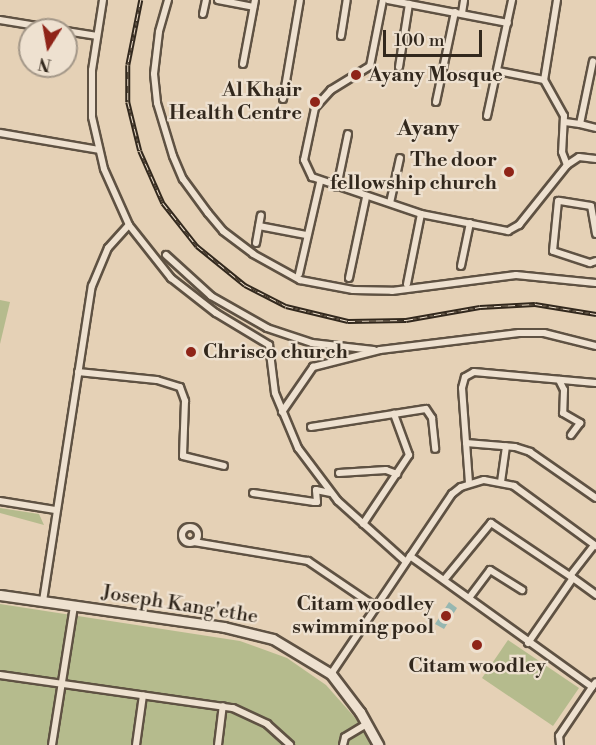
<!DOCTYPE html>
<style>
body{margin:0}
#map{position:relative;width:596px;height:745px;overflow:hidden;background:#e5d1b6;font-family:"Libre Bodoni",serif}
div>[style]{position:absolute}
.green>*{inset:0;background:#b5bb8d}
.water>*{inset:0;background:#96b7b1}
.roads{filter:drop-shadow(2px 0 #5f5243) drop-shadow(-2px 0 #5f5243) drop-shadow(0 2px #5f5243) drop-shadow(0 -2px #5f5243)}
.street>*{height:6px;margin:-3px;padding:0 3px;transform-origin:3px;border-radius:3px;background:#eee1d0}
.street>.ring{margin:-3px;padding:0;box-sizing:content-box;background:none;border:6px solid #eee1d0;border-radius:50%}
.secondary>*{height:9px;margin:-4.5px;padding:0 4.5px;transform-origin:4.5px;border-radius:4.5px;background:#eee1d0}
.rail>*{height:4.5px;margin-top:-2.25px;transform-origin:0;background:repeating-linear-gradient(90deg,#eee1d0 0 7px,#32281d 0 14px);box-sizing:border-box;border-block:2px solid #32281d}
.dots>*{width:16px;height:16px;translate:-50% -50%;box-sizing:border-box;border:3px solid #eee1d0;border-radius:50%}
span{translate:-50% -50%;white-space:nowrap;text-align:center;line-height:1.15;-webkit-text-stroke:4.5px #eee1d0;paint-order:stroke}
.poi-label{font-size:20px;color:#32281d;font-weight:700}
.left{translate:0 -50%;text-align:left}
.right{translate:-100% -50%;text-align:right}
.street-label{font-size:20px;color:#32281d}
.quarter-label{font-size:22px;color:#32281d;font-weight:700}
.north{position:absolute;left:18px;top:18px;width:60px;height:60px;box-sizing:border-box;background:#eee1d0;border:2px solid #a39788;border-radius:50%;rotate:191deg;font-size:16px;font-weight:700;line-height:24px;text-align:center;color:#32281d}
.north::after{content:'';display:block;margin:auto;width:21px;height:27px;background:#8f2418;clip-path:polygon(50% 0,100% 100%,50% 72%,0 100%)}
.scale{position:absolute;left:383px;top:30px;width:99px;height:27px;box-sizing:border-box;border:3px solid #32281d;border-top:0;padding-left:8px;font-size:18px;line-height:21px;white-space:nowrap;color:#32281d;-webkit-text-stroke:4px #eee1d0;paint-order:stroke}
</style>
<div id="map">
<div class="green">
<div style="clip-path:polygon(0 300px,10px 302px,0 344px)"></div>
<div style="clip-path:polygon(0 508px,39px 514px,44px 525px,0 513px)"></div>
<div style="clip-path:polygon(0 604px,240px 641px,287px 658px,326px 685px,357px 720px,371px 745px,0 745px)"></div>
<div style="clip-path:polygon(508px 640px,579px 688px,553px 726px,482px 678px)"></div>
</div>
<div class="water">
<div style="clip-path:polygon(449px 602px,457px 608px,444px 629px,435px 624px)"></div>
</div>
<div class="roads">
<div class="street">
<div style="left:103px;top:0;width:71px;rotate:98.9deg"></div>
<div style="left:92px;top:70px;width:47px;rotate:90deg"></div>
<div style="left:92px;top:117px;width:53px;rotate:77deg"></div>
<div style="left:104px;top:169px;width:61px;rotate:65.9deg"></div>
<div style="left:129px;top:225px;width:68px;rotate:51.6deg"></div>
<div style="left:171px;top:278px;width:57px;rotate:37.9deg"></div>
<div style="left:216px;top:313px;width:62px;rotate:31.1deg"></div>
<div style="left:269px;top:345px;width:48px;rotate:82.9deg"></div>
<div style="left:275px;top:393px;width:60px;rotate:67.3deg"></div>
<div style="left:298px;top:448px;width:66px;rotate:53deg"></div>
<div style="left:338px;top:501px;width:91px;rotate:41.9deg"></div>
<div style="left:168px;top:0;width:33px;rotate:106deg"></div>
<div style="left:159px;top:32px;width:42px;rotate:96.8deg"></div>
<div style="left:154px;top:74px;width:29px;rotate:84deg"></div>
<div style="left:157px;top:103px;width:55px;rotate:73.2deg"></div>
<div style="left:173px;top:156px;width:25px;rotate:67deg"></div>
<div style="left:183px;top:179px;width:42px;rotate:53.7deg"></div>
<div style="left:208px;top:213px;width:23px;rotate:50deg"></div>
<div style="left:223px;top:231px;width:38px;rotate:37deg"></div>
<div style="left:253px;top:254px;width:54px;rotate:29deg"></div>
<div style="left:300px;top:280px;width:54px;rotate:10.7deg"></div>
<div style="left:353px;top:290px;width:39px;rotate:1deg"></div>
<div style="left:392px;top:291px;width:125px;rotate:-7.4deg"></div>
<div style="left:516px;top:275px;width:80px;rotate:5.7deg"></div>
<div style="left:218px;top:0;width:36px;rotate:11deg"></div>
<div style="left:383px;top:0;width:67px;rotate:101.1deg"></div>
<div style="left:370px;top:66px;width:46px;rotate:148.4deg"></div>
<div style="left:331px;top:90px;width:24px;rotate:132deg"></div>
<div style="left:315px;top:108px;width:53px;rotate:101.9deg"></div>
<div style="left:304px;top:160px;width:19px;rotate:65deg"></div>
<div style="left:312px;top:177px;width:115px;rotate:18.7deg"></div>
<div style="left:421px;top:214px;width:89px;rotate:11.1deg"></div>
<div style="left:508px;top:231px;width:13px;rotate:-29deg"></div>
<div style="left:519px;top:225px;width:77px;rotate:-51.3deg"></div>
<div style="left:567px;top:165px;width:14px;rotate:-34deg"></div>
<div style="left:579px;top:157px;width:17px;rotate:7deg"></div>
<div style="left:388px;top:0;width:122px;rotate:10.9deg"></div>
<div style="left:557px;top:0;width:81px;rotate:99.2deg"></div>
<div style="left:544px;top:80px;width:41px;rotate:60.9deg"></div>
<div style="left:564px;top:116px;width:36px;rotate:93deg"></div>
<div style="left:562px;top:152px;width:14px;rotate:69deg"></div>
<div style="left:462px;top:13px;width:13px;rotate:-81deg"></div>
<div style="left:203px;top:14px;width:14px;rotate:-78deg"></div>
<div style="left:0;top:20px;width:62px;rotate:9.3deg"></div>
<div style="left:66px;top:31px;width:30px;rotate:9deg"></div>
<div style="left:341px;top:36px;width:36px;rotate:-81deg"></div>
<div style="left:243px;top:64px;width:65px;rotate:-79.4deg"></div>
<div style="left:399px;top:67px;width:64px;rotate:-81deg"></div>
<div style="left:498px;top:71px;width:47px;rotate:11.1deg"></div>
<div style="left:283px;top:99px;width:100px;rotate:-80.3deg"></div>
<div style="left:436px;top:102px;width:92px;rotate:-78.1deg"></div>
<div style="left:487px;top:116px;width:119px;rotate:-77.8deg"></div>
<div style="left:565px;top:122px;width:15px;rotate:8deg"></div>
<div style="left:580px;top:124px;width:64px;rotate:-78.3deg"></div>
<div style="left:580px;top:124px;width:16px;rotate:14deg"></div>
<div style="left:0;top:133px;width:100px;rotate:9.7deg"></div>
<div style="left:337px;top:187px;width:54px;rotate:-78.3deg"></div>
<div style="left:390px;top:203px;width:46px;rotate:-77.5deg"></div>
<div style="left:259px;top:226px;width:48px;rotate:10.8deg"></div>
<div style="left:596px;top:234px;width:28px;rotate:-100deg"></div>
<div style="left:591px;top:206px;width:33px;rotate:-171deg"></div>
<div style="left:558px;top:201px;width:50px;rotate:95.7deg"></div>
<div style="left:553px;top:251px;width:39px;rotate:18deg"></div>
<div style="left:590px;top:263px;width:6px;rotate:-18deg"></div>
<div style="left:256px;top:243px;width:28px;rotate:-80deg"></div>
<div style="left:166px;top:255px;width:61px;rotate:42.3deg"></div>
<div style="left:211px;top:296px;width:64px;rotate:29.7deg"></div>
<div style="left:267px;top:328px;width:47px;rotate:18.4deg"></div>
<div style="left:312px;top:343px;width:62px;rotate:6.4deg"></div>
<div style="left:461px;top:266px;width:44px;rotate:-78.2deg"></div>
<div style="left:299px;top:274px;width:94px;rotate:-77.1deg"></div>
<div style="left:349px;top:278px;width:83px;rotate:-78.1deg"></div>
<div style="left:407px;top:284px;width:71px;rotate:-78.7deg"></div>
<div style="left:78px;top:372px;width:79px;rotate:5.8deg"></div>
<div style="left:157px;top:380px;width:24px;rotate:17deg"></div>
<div style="left:180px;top:387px;width:15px;rotate:70deg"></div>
<div style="left:185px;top:401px;width:55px;rotate:92.1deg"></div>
<div style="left:183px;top:456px;width:42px;rotate:13.7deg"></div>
<div style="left:559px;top:380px;width:11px;rotate:63deg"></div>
<div style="left:564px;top:390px;width:23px;rotate:92deg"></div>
<div style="left:563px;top:413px;width:20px;rotate:30deg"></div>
<div style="left:580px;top:423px;width:15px;rotate:127deg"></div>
<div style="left:282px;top:412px;width:55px;rotate:-55.4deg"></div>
<div style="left:313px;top:367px;width:69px;rotate:-14.2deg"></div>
<div style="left:380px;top:350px;width:140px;rotate:-7deg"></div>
<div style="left:519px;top:333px;width:25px"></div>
<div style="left:544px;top:333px;width:54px;rotate:14deg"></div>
<div style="left:311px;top:427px;width:116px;rotate:-8.9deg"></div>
<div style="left:426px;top:409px;width:11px;rotate:56deg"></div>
<div style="left:432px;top:418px;width:31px;rotate:84deg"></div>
<div style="left:466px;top:443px;width:49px;rotate:4.7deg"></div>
<div style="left:515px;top:447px;width:16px;rotate:18deg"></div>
<div style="left:530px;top:452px;width:80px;rotate:34.9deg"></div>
<div style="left:339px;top:473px;width:47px;rotate:-3.7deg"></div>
<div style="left:386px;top:470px;width:12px;rotate:20deg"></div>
<div style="left:501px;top:482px;width:36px;rotate:-82deg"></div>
<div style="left:469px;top:483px;width:95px;rotate:-94.2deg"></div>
<div style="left:462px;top:388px;width:11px;rotate:-75deg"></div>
<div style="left:465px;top:377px;width:10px;rotate:-29deg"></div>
<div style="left:474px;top:372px;width:122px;rotate:5.2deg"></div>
<div style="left:253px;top:493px;width:62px;rotate:8.4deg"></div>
<div style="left:314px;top:502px;width:3px"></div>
<div style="left:317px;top:502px;width:12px;rotate:-95deg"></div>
<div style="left:316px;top:490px;width:14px;rotate:12deg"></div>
<div style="left:0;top:501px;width:56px;rotate:9.3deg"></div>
<div style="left:363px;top:524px;width:83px;rotate:-56.3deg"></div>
<div style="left:409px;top:455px;width:44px;rotate:-110.1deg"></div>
<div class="ring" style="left:182px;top:527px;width:10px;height:10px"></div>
<div style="left:194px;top:542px;width:116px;rotate:9.5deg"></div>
<div style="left:308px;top:561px;width:82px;rotate:34.1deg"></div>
<div style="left:410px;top:556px;width:224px;rotate:35.7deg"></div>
<div style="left:592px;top:687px;width:6px;rotate:-51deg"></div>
<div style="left:570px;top:576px;width:39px;rotate:-52deg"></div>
<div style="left:444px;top:580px;width:74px;rotate:-50.5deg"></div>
<div style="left:491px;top:523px;width:99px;rotate:33.9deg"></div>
<div style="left:469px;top:598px;width:35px;rotate:-53deg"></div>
<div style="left:490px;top:570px;width:38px;rotate:32deg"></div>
<div style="left:43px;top:601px;width:319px;rotate:-81.2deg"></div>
<div style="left:92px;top:286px;width:41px;rotate:-67.2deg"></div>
<div style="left:108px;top:248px;width:31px;rotate:-48deg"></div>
<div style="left:528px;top:643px;width:79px;rotate:-55.3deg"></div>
<div style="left:573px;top:578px;width:29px;rotate:36deg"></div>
<div style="left:331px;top:674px;width:217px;rotate:-56.1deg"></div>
<div style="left:452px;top:494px;width:11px;rotate:-38deg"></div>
<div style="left:461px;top:487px;width:24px;rotate:-17deg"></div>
<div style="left:484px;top:480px;width:31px;rotate:11deg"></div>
<div style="left:514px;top:486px;width:102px;rotate:36.2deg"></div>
<div style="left:0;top:675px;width:235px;rotate:8.1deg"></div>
<div style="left:233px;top:708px;width:38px;rotate:25deg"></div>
<div style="left:267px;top:724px;width:31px;rotate:42deg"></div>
<div style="left:52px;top:745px;width:141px;rotate:-81deg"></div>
<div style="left:136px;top:745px;width:50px;rotate:-82deg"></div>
<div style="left:218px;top:745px;width:39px;rotate:-83deg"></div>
<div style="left:343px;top:745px;width:8px;rotate:-76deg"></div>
<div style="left:345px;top:737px;width:26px;rotate:-31deg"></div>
<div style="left:560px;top:745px;width:9px;rotate:-96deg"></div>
<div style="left:559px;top:736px;width:59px;rotate:-56deg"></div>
</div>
<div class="secondary">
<div style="left:0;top:595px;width:226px;rotate:8.1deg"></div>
<div style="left:224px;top:627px;width:50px;rotate:13.8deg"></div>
<div style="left:273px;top:639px;width:68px;rotate:31.1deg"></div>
<div style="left:331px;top:674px;width:48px;rotate:52.7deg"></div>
<div style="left:360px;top:712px;width:38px;rotate:61deg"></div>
</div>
</div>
<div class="rail">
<div style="left:141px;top:0;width:66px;rotate:101.3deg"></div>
<div style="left:128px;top:65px;width:37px;rotate:90deg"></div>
<div style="left:128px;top:102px;width:50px;rotate:76.2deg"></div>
<div style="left:140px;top:151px;width:57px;rotate:66.1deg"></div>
<div style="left:163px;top:203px;width:55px;rotate:51.7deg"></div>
<div style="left:197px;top:246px;width:62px;rotate:39.1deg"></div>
<div style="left:245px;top:285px;width:46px;rotate:27.1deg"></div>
<div style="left:286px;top:306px;width:64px;rotate:13.6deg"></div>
<div style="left:348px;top:321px;width:58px;rotate:-1deg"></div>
<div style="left:406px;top:320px;width:75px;rotate:-10deg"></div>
<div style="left:480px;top:307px;width:55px;rotate:-3.1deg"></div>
<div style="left:535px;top:304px;width:62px;rotate:9.3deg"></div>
</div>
<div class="dots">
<div style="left:356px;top:75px;background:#8f2418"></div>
<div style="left:315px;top:102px;background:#8f2418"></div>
<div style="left:509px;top:172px;background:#8f2418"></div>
<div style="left:191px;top:352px;background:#8f2418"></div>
<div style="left:446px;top:616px;background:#8f2418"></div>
<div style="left:477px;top:645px;background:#8f2418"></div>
</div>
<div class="poi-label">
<span class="left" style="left:368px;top:75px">Ayany Mosque</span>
<span class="right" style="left:302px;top:102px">Al Khair<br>Health Centre</span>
<span class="right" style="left:497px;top:172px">The door<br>fellowship church</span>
<span class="left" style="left:203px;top:352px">Chrisco church</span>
<span class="right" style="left:434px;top:616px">Citam woodley<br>swimming pool</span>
<span style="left:477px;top:666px">Citam woodley</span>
</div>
<div class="street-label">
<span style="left:180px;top:605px;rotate:9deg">Joseph Kang'ethe</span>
</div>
<div class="quarter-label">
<span style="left:428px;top:129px">Ayany</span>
</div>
<div class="north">N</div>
<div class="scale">100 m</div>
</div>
